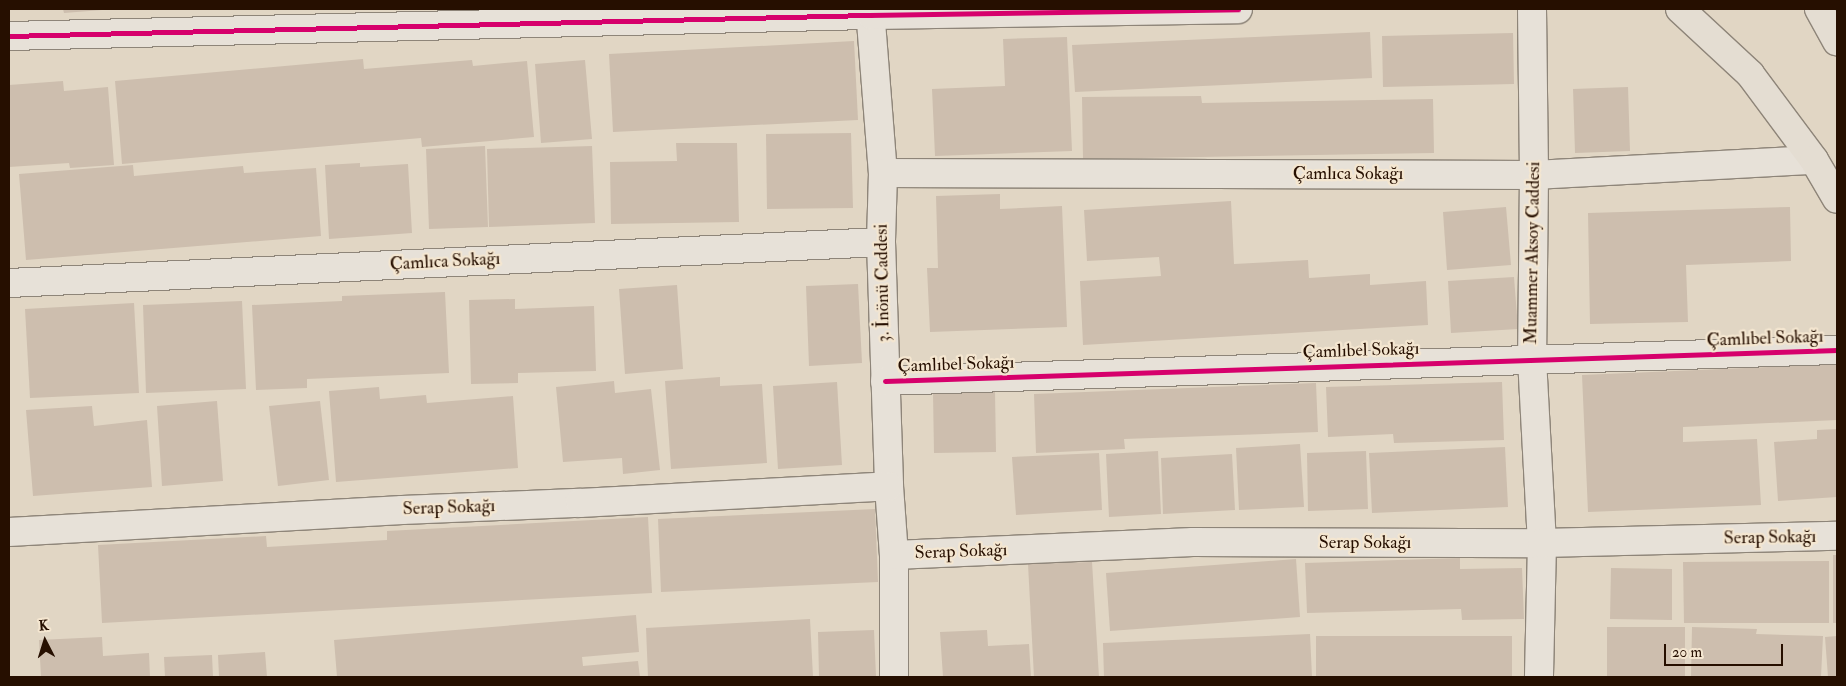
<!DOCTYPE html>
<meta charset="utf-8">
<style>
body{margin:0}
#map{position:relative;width:1846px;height:686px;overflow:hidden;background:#e1d6c4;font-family:"IM FELL Double Pica",serif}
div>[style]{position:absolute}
.building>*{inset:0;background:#cdbeae}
.roads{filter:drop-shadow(1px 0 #8e8579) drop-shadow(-1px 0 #8e8579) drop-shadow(0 1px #8e8579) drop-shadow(0 -1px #8e8579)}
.minor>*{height:28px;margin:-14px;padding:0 14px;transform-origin:14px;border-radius:14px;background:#e7e1d8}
.major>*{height:28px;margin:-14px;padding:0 14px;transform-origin:14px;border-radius:14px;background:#e4ddd2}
.cycleway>*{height:5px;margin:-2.5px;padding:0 2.5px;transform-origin:2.5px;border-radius:2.5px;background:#d6006c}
span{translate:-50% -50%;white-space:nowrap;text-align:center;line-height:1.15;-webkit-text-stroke:4.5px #f4e6d0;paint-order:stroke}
.street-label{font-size:18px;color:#260f00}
.frame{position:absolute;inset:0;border:10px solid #260f00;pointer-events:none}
.north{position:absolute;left:20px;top:616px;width:50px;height:50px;-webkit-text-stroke:4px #f4e6d0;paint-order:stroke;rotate:355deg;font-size:14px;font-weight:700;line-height:20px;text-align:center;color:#260f00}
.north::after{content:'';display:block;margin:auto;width:18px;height:22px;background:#260f00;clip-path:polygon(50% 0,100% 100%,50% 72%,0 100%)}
.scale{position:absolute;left:1664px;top:644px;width:119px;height:22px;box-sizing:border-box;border:2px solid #260f00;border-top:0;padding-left:6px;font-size:15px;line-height:18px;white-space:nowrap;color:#260f00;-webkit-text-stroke:4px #f4e6d0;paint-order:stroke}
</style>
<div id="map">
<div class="building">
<div style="clip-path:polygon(63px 9px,102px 9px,102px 10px,64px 13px)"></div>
<div style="clip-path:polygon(1370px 32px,1372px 78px,1075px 92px,1072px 45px)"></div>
<div style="clip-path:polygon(1513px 33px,1514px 84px,1383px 87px,1382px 36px)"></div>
<div style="clip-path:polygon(1067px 37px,1072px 151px,935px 156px,932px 89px,1005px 86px,1003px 39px)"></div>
<div style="clip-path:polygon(854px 41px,858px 120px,613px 132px,609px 54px)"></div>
<div style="clip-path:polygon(363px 59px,364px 69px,472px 60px,473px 66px,527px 61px,534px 137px,422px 147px,421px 138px,122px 164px,115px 81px)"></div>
<div style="clip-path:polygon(585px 60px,592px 139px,541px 143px,535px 64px)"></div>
<div style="clip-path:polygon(63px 81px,64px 91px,108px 87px,114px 165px,70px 168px,69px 163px,9px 167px,9px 85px)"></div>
<div style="clip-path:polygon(1628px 87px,1630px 151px,1575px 153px,1573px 89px)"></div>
<div style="clip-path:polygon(1201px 96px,1202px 103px,1433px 99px,1434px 153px,1083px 159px,1082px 97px)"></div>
<div style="clip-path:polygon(851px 133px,853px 208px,767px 209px,766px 134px)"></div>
<div style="clip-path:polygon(676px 143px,737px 143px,739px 222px,611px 224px,610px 162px,677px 161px)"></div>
<div style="clip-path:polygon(485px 146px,488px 227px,429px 229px,426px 149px)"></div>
<div style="clip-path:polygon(592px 146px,595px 223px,489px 227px,487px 149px)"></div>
<div style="clip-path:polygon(360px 163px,360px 167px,408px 164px,412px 233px,329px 239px,325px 165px)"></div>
<div style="clip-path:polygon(133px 165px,134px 176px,243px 166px,244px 173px,316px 168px,321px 236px,26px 260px,19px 174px)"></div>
<div style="clip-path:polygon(1000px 194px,1000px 209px,1062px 206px,1067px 327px,930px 332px,927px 268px,938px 268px,936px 196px)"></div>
<div style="clip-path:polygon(1231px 201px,1234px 264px,1308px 260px,1309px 278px,1370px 274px,1370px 285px,1426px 281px,1428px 325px,1083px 345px,1080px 281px,1161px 276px,1159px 257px,1087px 261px,1084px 210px)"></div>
<div style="clip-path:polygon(1506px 207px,1511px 265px,1447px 270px,1443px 212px)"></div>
<div style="clip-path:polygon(1790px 207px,1791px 261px,1686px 265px,1688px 322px,1590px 324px,1588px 213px)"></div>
<div style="clip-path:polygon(1514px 277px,1518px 329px,1451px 333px,1448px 281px)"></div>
<div style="clip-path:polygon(858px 284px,862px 363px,809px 366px,806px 286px)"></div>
<div style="clip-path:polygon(677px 285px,683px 369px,625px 374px,619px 289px)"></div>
<div style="clip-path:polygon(445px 292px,449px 373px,307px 379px,307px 388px,256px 390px,252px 305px,342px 301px,342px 296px)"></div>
<div style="clip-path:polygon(515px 299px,515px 309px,594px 306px,596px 371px,518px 373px,518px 383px,471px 384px,469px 300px)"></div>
<div style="clip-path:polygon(242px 301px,246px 389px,146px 393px,143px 305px)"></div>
<div style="clip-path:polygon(134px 303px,139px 393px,30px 398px,25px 309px)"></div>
<div style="clip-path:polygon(1837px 364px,1837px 420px,1683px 427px,1683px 442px,1757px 439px,1761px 505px,1588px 512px,1582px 375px)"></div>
<div style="clip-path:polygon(720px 377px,720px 386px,762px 384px,767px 463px,671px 469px,665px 381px)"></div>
<div style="clip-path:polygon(614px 381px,615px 393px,651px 389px,660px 470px,623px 474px,622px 458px,563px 462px,556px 387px)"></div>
<div style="clip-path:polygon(837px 382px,842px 465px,778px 469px,773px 386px)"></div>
<div style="clip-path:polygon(1502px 382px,1504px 440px,1394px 443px,1393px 434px,1328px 437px,1326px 387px)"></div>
<div style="clip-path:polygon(1316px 383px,1318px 432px,1124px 439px,1125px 449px,1036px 453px,1034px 394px)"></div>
<div style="clip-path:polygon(379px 387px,380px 399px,426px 395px,427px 403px,513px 396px,518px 468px,336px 482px,329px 391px)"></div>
<div style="clip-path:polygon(995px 392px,996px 452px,934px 453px,933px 393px)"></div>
<div style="clip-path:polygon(217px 401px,223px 481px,162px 486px,157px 406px)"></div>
<div style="clip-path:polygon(320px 401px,329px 480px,278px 486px,269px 406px)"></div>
<div style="clip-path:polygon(92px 406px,94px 426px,147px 420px,152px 487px,33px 496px,26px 410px)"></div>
<div style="clip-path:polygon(1837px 429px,1837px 497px,1778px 501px,1774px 442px,1817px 439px,1817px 430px)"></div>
<div style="clip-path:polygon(1300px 444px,1304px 507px,1239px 510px,1236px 448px)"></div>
<div style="clip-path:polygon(1505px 447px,1508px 507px,1372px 513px,1369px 453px)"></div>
<div style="clip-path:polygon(1158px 451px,1161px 514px,1109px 517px,1106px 454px)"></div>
<div style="clip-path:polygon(1366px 451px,1368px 509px,1308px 511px,1307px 453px)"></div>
<div style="clip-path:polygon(1099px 453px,1102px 510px,1016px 515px,1012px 457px)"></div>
<div style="clip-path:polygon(1232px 454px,1235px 510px,1163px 514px,1161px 458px)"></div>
<div style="clip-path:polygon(875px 509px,878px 582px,661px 592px,658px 519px)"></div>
<div style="clip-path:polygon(648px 517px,652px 593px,102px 623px,98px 545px,266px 536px,267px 547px,387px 540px,387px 531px)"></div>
<div style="clip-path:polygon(1833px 555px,1837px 555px,1837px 623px,1833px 623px)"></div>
<div style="clip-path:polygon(1460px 558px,1460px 569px,1522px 568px,1524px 619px,1462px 620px,1461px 609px,1307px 613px,1305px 563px)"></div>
<div style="clip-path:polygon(1296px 559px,1300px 617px,1110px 631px,1106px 573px)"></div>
<div style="clip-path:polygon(1829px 561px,1829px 623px,1684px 623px,1683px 562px)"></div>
<div style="clip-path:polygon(1092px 562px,1099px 677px,1034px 677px,1028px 564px)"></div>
<div style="clip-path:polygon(1611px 568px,1672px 569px,1672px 620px,1610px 619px)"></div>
<div style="clip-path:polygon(636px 615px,639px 652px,582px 657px,583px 666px,638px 661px,640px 677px,337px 677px,334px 640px)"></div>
<div style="clip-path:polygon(810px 619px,813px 677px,648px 677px,646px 628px)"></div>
<div style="clip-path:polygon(1607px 627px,1685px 627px,1685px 677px,1607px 677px)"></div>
<div style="clip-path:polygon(1692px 627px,1757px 629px,1756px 634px,1823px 636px,1821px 677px,1691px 677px)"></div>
<div style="clip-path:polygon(874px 630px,876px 677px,819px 677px,818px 632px)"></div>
<div style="clip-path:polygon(987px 630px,988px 646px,1029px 644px,1031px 677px,943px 677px,940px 632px)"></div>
<div style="clip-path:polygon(1310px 634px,1312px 677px,1104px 677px,1103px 643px)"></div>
<div style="clip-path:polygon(1316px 636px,1512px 636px,1512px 677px,1316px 677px)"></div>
<div style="clip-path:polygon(1837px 636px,1837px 677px,1828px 677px,1825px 637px)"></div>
<div style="clip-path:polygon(102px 637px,103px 656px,149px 653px,150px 677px,41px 677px,39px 640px)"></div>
<div style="clip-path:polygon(265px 652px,267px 677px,219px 676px,218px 655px)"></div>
<div style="clip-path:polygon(212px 655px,213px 677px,165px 677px,164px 657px)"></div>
</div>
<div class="roads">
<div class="minor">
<div style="left:870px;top:9px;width:165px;rotate:85.5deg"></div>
<div style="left:883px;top:173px;width:69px;rotate:91.7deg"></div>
<div style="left:881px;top:242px;width:244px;rotate:88.1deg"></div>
<div style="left:889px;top:486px;width:69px;rotate:85.9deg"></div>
<div style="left:894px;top:555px;width:122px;rotate:90deg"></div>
<div style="left:1532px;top:9px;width:166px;rotate:89.3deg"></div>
<div style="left:1534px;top:175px;width:184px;rotate:90.6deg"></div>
<div style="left:1532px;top:359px;width:184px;rotate:86.9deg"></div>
<div style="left:1542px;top:543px;width:134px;rotate:91.3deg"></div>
<div style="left:9px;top:36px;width:862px;rotate:-1.4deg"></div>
<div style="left:871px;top:15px;width:367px;rotate:-0.9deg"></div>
<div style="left:883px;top:173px;width:651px;rotate:0.18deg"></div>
<div style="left:1534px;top:175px;width:280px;rotate:-3.1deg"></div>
<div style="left:9px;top:283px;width:873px;rotate:-2.69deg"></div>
<div style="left:885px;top:381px;width:953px;rotate:-1.87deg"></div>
<div style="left:9px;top:532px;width:394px;rotate:-3.2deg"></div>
<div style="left:402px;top:510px;width:178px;rotate:-2.3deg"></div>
<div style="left:580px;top:503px;width:309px;rotate:-3.1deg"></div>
<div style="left:894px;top:555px;width:299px;rotate:-2.5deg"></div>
<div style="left:1193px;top:542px;width:349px;rotate:0.2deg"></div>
<div style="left:1542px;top:543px;width:295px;rotate:-1.4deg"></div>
</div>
<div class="major">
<div style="left:1680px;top:9px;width:96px;rotate:42.9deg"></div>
<div style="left:1750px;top:74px;width:107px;rotate:53.3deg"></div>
<div style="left:1814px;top:160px;width:45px;rotate:59.5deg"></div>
<div style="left:1819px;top:9px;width:37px;rotate:61deg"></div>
</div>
</div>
<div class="cycleway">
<div style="left:9px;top:36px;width:862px;rotate:-1.4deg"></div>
<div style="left:871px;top:15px;width:367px;rotate:-0.9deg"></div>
<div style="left:885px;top:381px;width:953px;rotate:-1.87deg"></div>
</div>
<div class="street-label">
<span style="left:1348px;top:174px">Çamlıca Sokağı</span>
<span style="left:1533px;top:253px;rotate:-89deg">Muammer Aksoy Caddesi</span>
<span style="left:445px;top:262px;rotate:-3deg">Çamlıca Sokağı</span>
<span style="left:883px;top:283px;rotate:-91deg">3. İnönü Caddesi</span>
<span style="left:1765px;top:339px;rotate:-2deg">Çamlıbel Sokağı</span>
<span style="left:1361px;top:351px;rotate:-2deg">Çamlıbel Sokağı</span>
<span style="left:956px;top:365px;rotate:-2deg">Çamlıbel Sokağı</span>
<span style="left:449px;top:508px;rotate:-2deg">Serap Sokağı</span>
<span style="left:1770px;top:538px;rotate:-1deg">Serap Sokağı</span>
<span style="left:1365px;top:543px">Serap Sokağı</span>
<span style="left:961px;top:552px;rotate:-2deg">Serap Sokağı</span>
</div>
<div class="frame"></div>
<div class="north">K</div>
<div class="scale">20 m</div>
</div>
